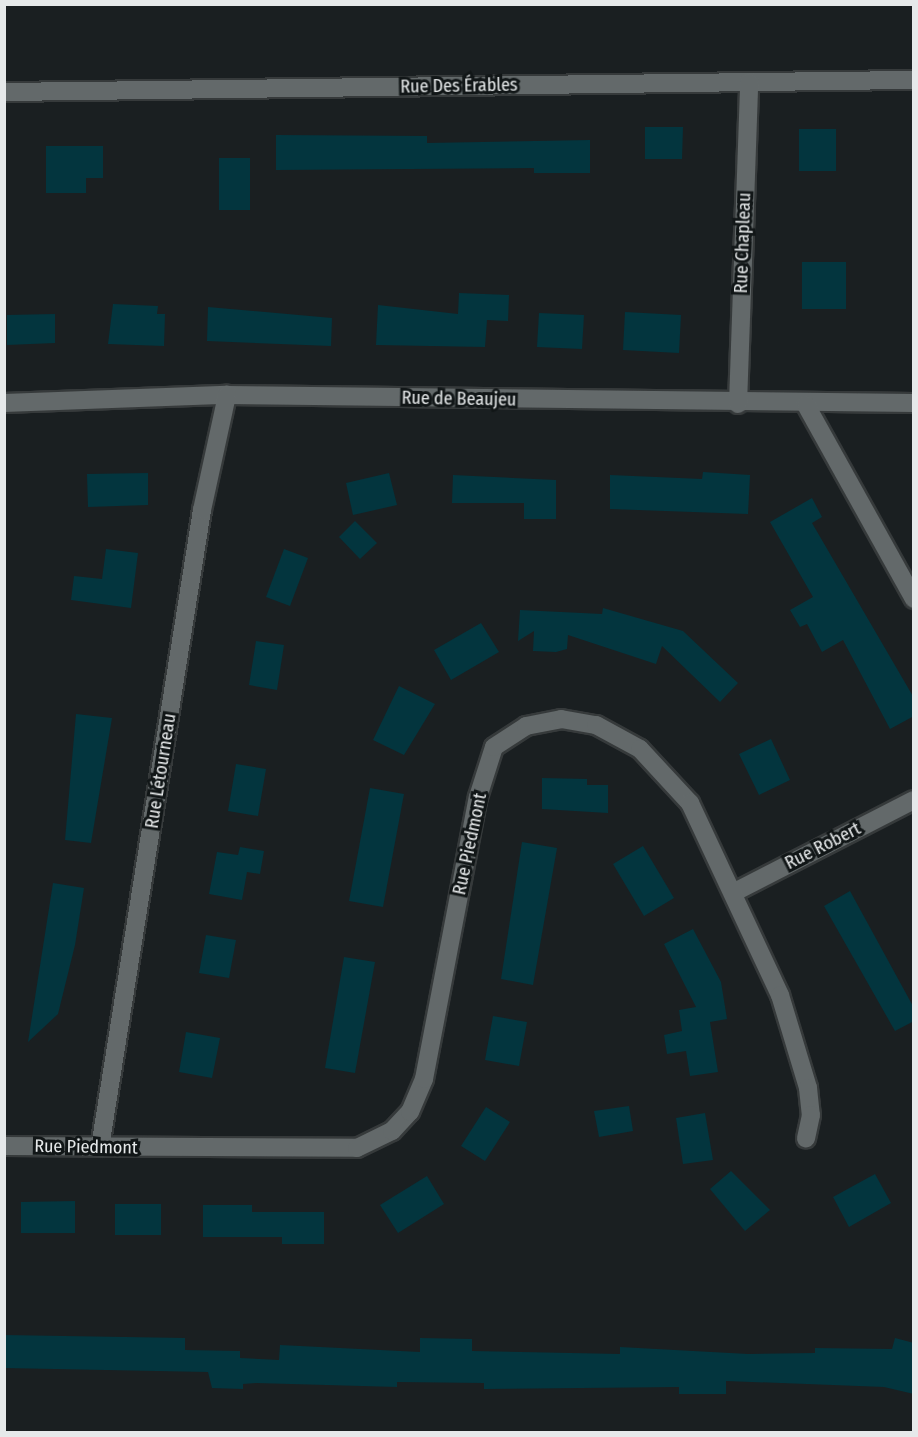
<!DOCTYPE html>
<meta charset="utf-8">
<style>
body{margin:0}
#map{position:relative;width:918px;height:1437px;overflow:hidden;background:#1a1f21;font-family:"Fira Sans Condensed",sans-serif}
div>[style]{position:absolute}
.building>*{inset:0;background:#03353e}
.roads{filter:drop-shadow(2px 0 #363a3b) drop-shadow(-2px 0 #363a3b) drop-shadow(0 2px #363a3b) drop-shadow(0 -2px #363a3b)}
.street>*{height:18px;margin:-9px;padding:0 9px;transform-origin:9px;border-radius:9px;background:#63696a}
span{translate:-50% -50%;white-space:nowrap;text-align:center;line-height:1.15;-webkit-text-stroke:6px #111617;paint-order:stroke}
.street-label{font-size:18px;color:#e6e9ea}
.frame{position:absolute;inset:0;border:6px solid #e6e9ea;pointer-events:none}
</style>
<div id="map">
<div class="building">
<div style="clip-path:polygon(645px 127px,683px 127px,682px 159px,645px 159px)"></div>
<div style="clip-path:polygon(799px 129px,836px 129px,836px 171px,799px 171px)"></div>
<div style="clip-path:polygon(276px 135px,427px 136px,427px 143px,590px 140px,590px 173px,534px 173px,534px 168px,276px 170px)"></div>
<div style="clip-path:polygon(46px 146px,103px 146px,103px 178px,86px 178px,86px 193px,46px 193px)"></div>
<div style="clip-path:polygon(219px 158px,250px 158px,250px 210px,219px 210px)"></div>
<div style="clip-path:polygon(802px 262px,846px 262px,846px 309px,802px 309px)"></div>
<div style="clip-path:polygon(459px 293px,509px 295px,508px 321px,487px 320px,485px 347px,376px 345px,378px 305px,458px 314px)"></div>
<div style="clip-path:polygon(113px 304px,158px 306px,157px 314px,165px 314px,164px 346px,108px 344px)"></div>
<div style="clip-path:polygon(208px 307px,332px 318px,331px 346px,207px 341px)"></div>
<div style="clip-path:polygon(625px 312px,681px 315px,679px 353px,623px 350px)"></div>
<div style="clip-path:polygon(539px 313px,584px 315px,582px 349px,537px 347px)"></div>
<div style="clip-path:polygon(55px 314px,55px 343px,7px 345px,7px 315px)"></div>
<div style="clip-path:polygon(703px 472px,750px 475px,748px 514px,610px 509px,610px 475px,702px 479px)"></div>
<div style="clip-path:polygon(148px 473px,148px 505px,88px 507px,87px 474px)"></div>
<div style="clip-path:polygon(389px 473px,397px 505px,353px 515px,346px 483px)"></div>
<div style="clip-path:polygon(453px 475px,556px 480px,556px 519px,524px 519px,524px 503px,452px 503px)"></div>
<div style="clip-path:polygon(812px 498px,822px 517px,812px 523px,914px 698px,914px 716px,890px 729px,843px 640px,822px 652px,807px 624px,800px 627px,790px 610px,813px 597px,770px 522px)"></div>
<div style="clip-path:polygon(355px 521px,377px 543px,360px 559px,339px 537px)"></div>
<div style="clip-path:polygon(106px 549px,138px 553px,131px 608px,71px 600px,74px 576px,102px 579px)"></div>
<div style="clip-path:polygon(284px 549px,308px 558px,290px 606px,266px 597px)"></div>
<div style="clip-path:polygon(603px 608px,683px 631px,738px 683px,720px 702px,662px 646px,656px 664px,568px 635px,567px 649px,556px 652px,533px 651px,534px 631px,518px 641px,520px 610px,602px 614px)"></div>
<div style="clip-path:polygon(481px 623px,499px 652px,451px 680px,434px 650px)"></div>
<div style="clip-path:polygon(256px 641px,284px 645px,277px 690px,249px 685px)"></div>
<div style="clip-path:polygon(399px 686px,435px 704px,404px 755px,373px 740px)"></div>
<div style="clip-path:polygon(76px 714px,112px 718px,91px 843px,65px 840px)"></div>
<div style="clip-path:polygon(771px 739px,790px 780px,759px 795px,739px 754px)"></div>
<div style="clip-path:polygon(236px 764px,266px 769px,258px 816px,228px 811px)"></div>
<div style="clip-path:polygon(542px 778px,587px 779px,587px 785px,608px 785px,608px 813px,542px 809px)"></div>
<div style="clip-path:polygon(370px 788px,404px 794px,383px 907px,349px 901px)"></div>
<div style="clip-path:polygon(522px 842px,557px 848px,533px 985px,501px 979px)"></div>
<div style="clip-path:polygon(643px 846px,674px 898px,644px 916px,613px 864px)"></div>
<div style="clip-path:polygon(240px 847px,264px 851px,260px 874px,247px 872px,242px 900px,209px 894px,217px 852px,238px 855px)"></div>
<div style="clip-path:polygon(53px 883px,84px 888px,75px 945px,58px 1014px,28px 1042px)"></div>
<div style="clip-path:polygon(850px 891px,914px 1008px,914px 1021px,895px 1031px,824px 906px)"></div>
<div style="clip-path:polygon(693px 929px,721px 982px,727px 1019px,710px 1022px,718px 1072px,690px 1076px,686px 1051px,667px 1054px,664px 1035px,682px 1031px,679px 1010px,696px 1007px,664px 944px)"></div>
<div style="clip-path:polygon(206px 935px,236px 940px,229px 978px,199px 973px)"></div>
<div style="clip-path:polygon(344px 957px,375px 962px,355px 1073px,325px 1068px)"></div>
<div style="clip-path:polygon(493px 1016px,527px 1022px,519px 1066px,485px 1060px)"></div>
<div style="clip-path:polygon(186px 1032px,220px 1038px,212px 1078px,179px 1072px)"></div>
<div style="clip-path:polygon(629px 1106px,633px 1131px,599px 1137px,594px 1111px)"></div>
<div style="clip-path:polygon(486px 1107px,510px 1122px,485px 1161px,461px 1146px)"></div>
<div style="clip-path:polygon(705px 1113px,713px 1160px,683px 1164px,676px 1118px)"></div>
<div style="clip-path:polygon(731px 1171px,770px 1210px,745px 1231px,710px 1189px)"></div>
<div style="clip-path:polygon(875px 1174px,891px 1203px,849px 1227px,833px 1197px)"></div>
<div style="clip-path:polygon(427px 1176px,444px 1204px,398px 1233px,380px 1205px)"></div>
<div style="clip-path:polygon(75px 1201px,75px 1233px,21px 1233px,21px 1202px)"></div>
<div style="clip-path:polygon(115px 1204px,161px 1204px,161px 1235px,115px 1235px)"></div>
<div style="clip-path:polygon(203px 1205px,252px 1205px,252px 1212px,324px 1212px,324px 1244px,282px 1244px,282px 1237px,203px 1237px)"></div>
<div style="clip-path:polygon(4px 1335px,185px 1338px,185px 1350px,240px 1351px,240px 1358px,279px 1360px,280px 1345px,420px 1352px,420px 1338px,472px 1339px,472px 1351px,620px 1354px,620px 1347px,748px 1354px,815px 1353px,815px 1348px,892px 1349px,895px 1338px,914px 1343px,914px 1394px,884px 1387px,726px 1381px,726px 1394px,679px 1394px,679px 1387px,484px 1389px,484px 1383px,397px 1382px,397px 1387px,256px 1383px,243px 1384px,243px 1389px,212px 1388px,208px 1372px,4px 1368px)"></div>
</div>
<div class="roads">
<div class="street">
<div style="left:4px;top:92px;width:910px;rotate:-0.76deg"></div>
<div style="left:4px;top:403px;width:223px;rotate:-2.1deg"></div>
<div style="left:227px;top:395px;width:687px;rotate:0.67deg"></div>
<div style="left:738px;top:404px;width:322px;rotate:-88deg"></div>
<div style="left:806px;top:405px;width:222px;rotate:60.9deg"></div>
<div style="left:733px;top:893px;width:203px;rotate:-27.2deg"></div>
<div style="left:4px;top:1146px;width:353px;rotate:0.3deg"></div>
<div style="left:357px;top:1148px;width:39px;rotate:-26deg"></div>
<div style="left:392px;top:1131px;width:26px;rotate:-47deg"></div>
<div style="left:410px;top:1112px;width:36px;rotate:-67deg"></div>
<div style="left:424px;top:1079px;width:287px;rotate:-79.2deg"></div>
<div style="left:478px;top:797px;width:52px;rotate:-72.3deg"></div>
<div style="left:494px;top:747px;width:38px;rotate:-33deg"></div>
<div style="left:526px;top:726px;width:36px;rotate:-11deg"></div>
<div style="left:561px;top:719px;width:36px;rotate:10deg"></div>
<div style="left:596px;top:725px;width:50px;rotate:28.6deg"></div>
<div style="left:640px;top:749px;width:74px;rotate:47.2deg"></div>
<div style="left:690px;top:803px;width:212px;rotate:64.9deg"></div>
<div style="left:780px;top:995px;width:97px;rotate:73.2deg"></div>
<div style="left:808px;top:1088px;width:27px;rotate:84deg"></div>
<div style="left:811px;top:1115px;width:24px;rotate:102deg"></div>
<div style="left:100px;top:1147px;width:645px;rotate:-80.9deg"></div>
<div style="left:202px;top:510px;width:118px;rotate:-77.7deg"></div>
</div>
</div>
<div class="street-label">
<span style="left:459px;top:86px;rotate:-1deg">Rue Des Érables</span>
<span style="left:743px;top:243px;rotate:-88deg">Rue Chapleau</span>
<span style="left:459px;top:399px;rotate:1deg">Rue de Beaujeu</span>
<span style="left:161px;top:771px;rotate:-81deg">Rue Létourneau</span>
<span style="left:470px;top:844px;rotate:-78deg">Rue Piedmont</span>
<span style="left:823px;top:846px;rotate:-27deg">Rue Robert</span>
<span style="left:86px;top:1147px;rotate:1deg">Rue Piedmont</span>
</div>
<div class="frame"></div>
</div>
